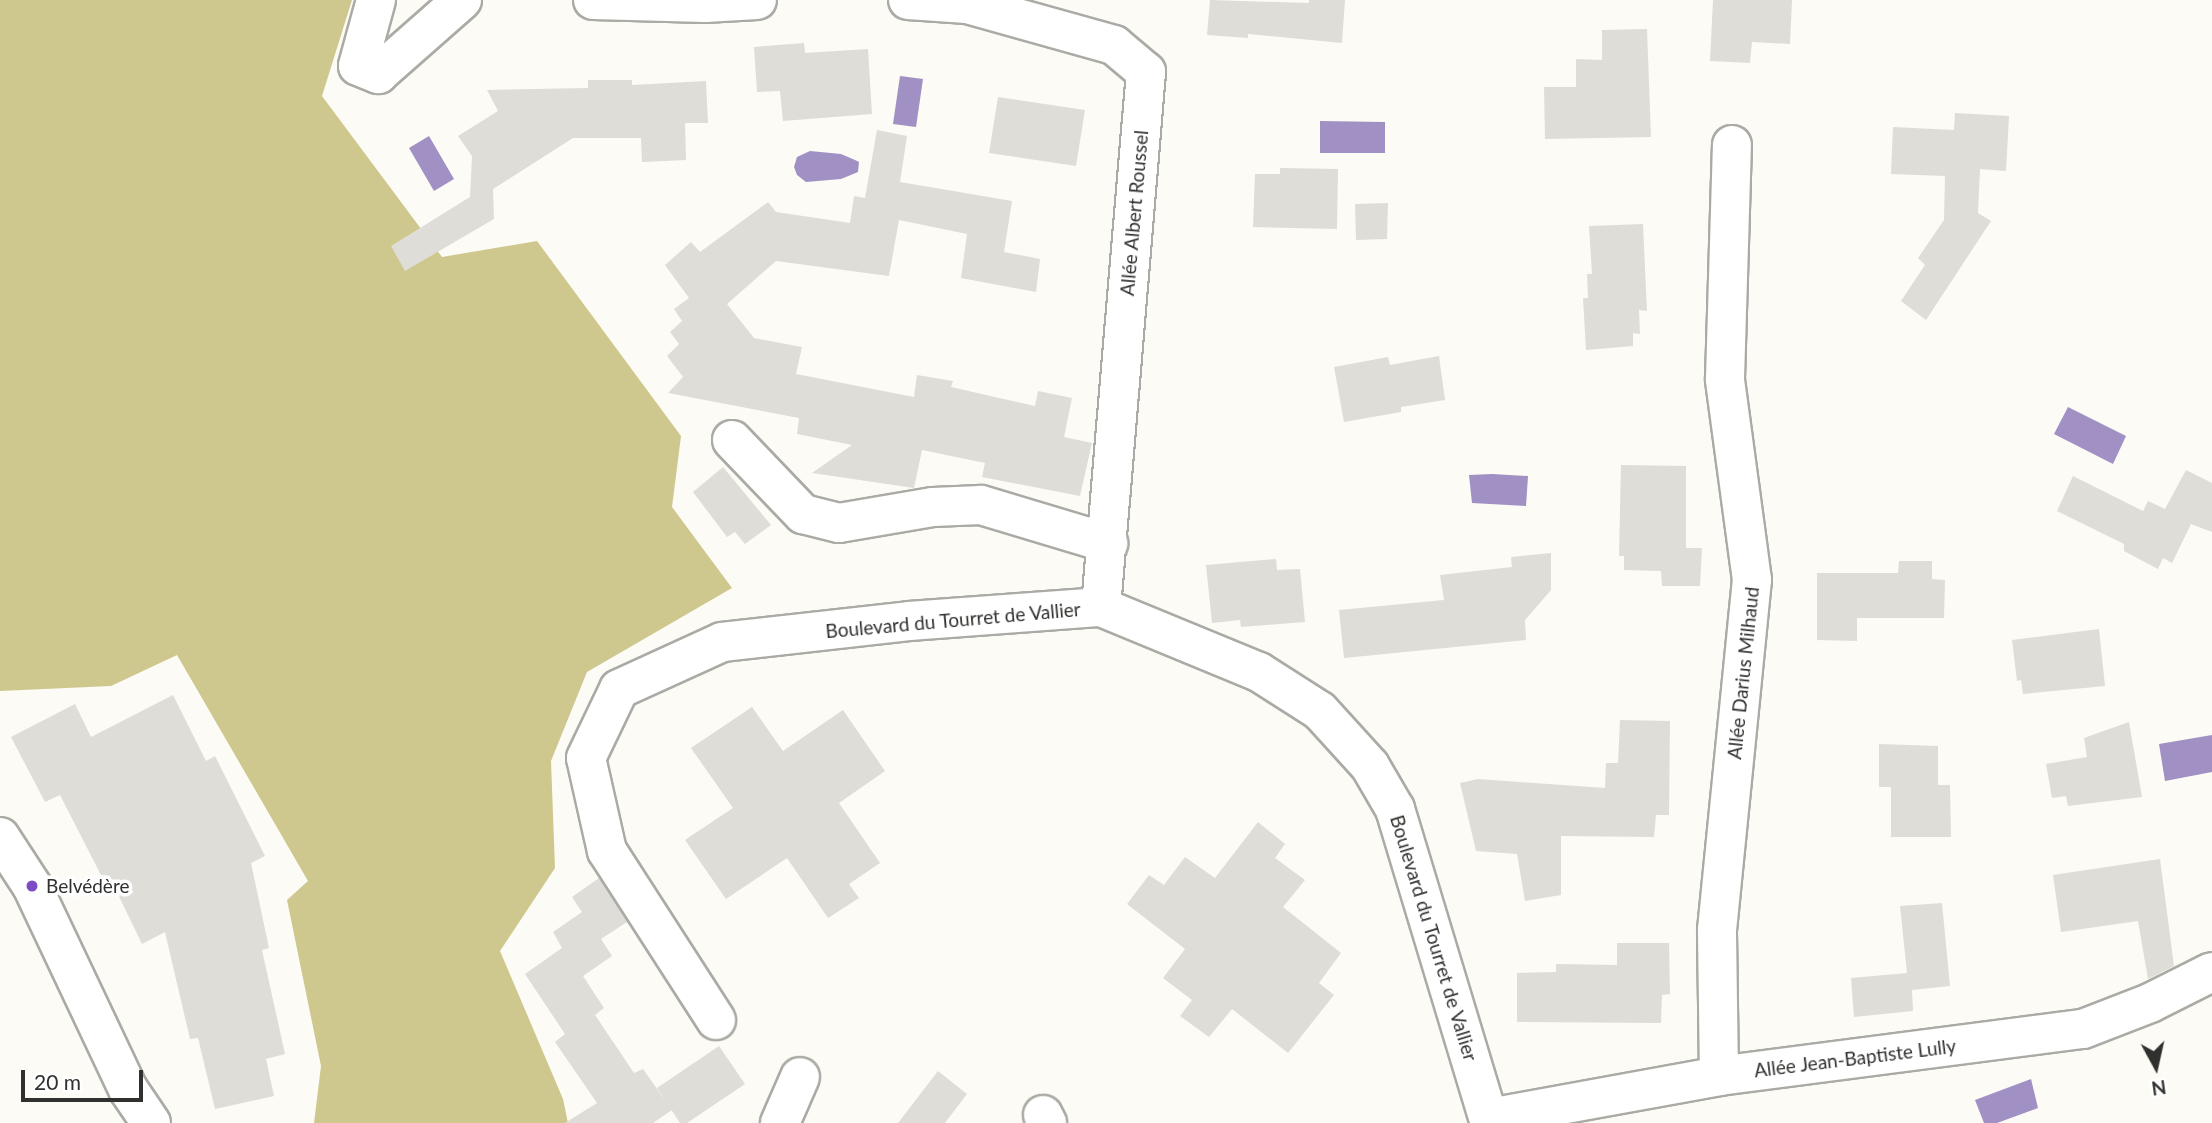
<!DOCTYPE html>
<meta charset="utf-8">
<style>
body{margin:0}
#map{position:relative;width:2212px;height:1123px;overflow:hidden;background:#fcfbf5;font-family:Lato,sans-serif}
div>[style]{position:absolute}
.forest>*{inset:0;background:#cec88e}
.water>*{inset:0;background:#a090c4}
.building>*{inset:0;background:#deddd7}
.roads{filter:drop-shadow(2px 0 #ababa5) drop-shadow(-2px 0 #ababa5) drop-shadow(0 2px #ababa5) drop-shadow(0 -2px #ababa5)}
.minor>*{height:38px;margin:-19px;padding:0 19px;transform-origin:19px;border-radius:19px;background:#fff}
.dots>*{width:19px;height:19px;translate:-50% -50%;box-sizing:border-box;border:4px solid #fff;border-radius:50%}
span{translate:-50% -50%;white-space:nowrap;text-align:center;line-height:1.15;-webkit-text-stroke:7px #fff;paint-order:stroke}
.street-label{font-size:19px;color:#30302e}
.poi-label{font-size:19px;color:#30302e}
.left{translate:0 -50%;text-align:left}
.north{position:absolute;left:2121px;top:1032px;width:70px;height:70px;-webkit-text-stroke:5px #fff;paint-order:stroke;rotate:172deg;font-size:19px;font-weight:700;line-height:28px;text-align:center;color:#30302e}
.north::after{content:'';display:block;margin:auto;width:24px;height:32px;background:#30302e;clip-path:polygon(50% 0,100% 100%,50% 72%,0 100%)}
.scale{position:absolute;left:21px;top:1070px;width:122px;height:32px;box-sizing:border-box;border:4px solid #30302e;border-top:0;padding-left:9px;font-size:21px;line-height:24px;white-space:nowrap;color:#30302e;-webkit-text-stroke:5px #fff;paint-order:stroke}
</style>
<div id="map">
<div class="forest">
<div style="clip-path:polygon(0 0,352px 0,322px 96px,442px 257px,537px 241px,681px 436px,672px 507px,732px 588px,587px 672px,551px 761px,555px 868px,500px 951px,563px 1099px,568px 1123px,314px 1123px,321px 1066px,287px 900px,308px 881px,177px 655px,111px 686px,0 691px)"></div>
</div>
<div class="water">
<div style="clip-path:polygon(900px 76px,923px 79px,916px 127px,893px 124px)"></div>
<div style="clip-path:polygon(1320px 121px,1385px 122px,1385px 153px,1320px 153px)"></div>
<div style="clip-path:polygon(429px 136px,454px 179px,434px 191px,409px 148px)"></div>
<div style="clip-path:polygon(810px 151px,841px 154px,855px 160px,859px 162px,858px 172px,841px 179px,806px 182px,797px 175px,794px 167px,797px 157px)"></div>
<div style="clip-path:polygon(2068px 407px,2126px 436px,2113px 464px,2054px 434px)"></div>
<div style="clip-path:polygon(1492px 474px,1528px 476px,1526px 506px,1472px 503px,1469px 475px)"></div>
<div style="clip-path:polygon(2212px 735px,2212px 772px,2165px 781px,2159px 744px)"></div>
<div style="clip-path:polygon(2031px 1079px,2038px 1108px,1997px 1123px,1984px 1123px,1975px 1100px)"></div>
</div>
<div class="building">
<div style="clip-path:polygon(1210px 0,1309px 3px,1309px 0,1345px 0,1342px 43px,1248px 34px,1248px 38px,1207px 35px)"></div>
<div style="clip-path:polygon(1713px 0,1792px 0,1790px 44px,1752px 42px,1750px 63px,1710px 61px)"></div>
<div style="clip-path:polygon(1647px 29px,1651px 137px,1545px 139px,1544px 87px,1576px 87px,1576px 59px,1602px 60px,1602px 30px)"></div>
<div style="clip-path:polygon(804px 43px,805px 53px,868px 49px,872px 114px,783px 121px,780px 91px,757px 92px,754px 47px)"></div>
<div style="clip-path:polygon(588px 80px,632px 80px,632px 85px,706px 81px,708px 123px,685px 123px,686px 160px,642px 162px,641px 138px,573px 138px,493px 189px,494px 219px,405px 271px,391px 246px,470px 197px,472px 156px,458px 136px,498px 111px,487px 90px,588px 88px)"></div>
<div style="clip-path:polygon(998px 97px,1085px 110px,1076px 166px,989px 153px)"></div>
<div style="clip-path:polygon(1955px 113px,2009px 116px,2006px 171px,1980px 169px,1978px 213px,1991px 221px,1926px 320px,1901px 301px,1925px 265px,1918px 258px,1944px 220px,1945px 176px,1891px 174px,1893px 127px,1954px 130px)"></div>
<div style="clip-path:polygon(877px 130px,907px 136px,900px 182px,1012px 201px,1004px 252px,1040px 259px,1036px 292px,961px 278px,967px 234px,899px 220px,889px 276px,776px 261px,727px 304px,754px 338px,802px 347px,796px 374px,914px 397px,917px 375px,953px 381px,951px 387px,1035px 406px,1038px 391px,1072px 398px,1064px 437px,1092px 443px,1080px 496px,982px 477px,985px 463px,922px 450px,914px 488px,812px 473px,852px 445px,797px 434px,799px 418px,668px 393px,683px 377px,667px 356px,679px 344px,670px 332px,682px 321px,674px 309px,689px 298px,665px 265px,691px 242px,700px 252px,768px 202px,776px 212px,850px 223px,854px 196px,865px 198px)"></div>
<div style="clip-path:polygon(1280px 168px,1338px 169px,1337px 229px,1253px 227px,1255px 174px,1280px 174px)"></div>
<div style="clip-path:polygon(1388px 203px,1387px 239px,1356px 240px,1355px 204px)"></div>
<div style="clip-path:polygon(1643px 224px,1647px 311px,1639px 310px,1640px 334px,1633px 333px,1633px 346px,1586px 350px,1583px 298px,1588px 298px,1587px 274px,1592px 274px,1589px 226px)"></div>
<div style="clip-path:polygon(1439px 356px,1445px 400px,1401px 407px,1401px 412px,1344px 422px,1334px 367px,1388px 357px,1390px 365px)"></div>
<div style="clip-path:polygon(1621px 465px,1686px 466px,1686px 548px,1702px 548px,1700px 586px,1662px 586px,1661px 571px,1624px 570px,1624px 556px,1619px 556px)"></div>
<div style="clip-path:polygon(723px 467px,771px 525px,745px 544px,735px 532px,727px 537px,693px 492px)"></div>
<div style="clip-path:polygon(2186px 470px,2212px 483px,2212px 532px,2191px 524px,2172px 563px,2163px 558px,2158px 569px,2124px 551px,2124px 544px,2057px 511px,2073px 476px,2143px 511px,2148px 501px,2165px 509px)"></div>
<div style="clip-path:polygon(1551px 553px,1551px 590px,1525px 620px,1526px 640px,1344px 658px,1339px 610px,1444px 600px,1440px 575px,1512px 567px,1511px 557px)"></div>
<div style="clip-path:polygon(1276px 559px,1277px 570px,1300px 569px,1305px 622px,1241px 627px,1240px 620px,1212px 623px,1206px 565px)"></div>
<div style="clip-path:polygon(1899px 561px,1932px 561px,1932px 579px,1945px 580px,1944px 618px,1857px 618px,1857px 641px,1817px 640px,1817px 573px,1898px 573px)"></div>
<div style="clip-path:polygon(2099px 629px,2105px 686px,2023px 694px,2021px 680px,2017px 681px,2012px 640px)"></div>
<div style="clip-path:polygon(173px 695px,206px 761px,215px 756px,265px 856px,251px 863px,269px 948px,262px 950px,285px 1054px,266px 1059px,274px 1096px,215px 1109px,198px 1038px,190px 1039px,165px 932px,142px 944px,110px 878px,104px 881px,60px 795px,45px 802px,11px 737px,75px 704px,91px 737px)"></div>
<div style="clip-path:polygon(752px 707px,783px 751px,843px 710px,885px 771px,839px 803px,880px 863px,849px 884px,859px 898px,828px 918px,787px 858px,726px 899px,685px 840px,733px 808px,691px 748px)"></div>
<div style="clip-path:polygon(1620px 720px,1670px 721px,1669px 815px,1656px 815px,1654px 837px,1561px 836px,1561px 895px,1525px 901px,1517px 854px,1476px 851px,1460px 783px,1478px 779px,1605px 788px,1606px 763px,1618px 763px)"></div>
<div style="clip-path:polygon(2129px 722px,2142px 797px,2068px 806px,2066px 796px,2052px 798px,2046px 764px,2087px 757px,2084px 738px)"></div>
<div style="clip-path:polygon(1879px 744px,1938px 746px,1938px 785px,1950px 785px,1951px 837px,1891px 837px,1891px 787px,1879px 787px)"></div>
<div style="clip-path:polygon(1258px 822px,1285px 844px,1275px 858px,1305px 880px,1283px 907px,1341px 953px,1319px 983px,1334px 995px,1288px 1053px,1232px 1009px,1209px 1037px,1180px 1016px,1192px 1000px,1163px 978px,1185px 949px,1127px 904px,1149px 875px,1164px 885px,1185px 857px,1215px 878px)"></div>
<div style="clip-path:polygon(2160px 859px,2174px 966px,2148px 979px,2138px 921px,2061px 932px,2053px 875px)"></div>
<div style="clip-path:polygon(599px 878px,627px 922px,601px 939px,612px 956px,583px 976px,604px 1008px,595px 1015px,634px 1073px,643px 1069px,672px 1110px,653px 1123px,565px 1123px,597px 1103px,555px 1042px,565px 1034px,525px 974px,562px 948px,553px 932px,582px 912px,572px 897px)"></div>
<div style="clip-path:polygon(1942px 903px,1950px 986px,1912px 990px,1913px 1011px,1854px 1017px,1851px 978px,1907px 973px,1900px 906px)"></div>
<div style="clip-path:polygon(1617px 943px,1669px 943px,1670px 994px,1662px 995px,1661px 1023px,1517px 1022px,1517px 973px,1556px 972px,1556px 964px,1617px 965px)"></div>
<div style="clip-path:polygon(719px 1046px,745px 1084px,687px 1123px,680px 1123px,657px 1088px)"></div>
<div style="clip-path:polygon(938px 1071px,967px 1094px,945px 1123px,898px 1123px)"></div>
</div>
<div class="roads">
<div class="minor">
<div style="left:376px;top:0;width:68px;rotate:105.3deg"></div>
<div style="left:358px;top:66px;width:22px;rotate:22deg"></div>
<div style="left:378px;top:74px;width:112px;rotate:-41.4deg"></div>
<div style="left:593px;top:0;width:112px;rotate:1.5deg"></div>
<div style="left:705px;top:3px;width:52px;rotate:-3.3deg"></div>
<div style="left:908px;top:0;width:59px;rotate:3.9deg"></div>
<div style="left:967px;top:4px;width:153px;rotate:15.6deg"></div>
<div style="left:1114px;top:45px;width:42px;rotate:40.2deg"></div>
<div style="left:1146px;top:72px;width:537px;rotate:94.81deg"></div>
<div style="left:732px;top:440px;width:103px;rotate:46.2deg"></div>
<div style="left:803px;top:514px;width:37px;rotate:14deg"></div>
<div style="left:839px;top:523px;width:95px;rotate:-9.7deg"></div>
<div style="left:933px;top:507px;width:48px;rotate:-2.4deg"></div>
<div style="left:981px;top:505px;width:133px;rotate:16.7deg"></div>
<div style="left:0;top:837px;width:59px;rotate:56.9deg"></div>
<div style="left:32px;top:886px;width:225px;rotate:64.7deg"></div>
<div style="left:128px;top:1089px;width:41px;rotate:55.9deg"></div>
<div style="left:716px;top:1020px;width:201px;rotate:-122.8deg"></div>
<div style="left:607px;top:851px;width:95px;rotate:-102.7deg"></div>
<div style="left:586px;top:758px;width:76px;rotate:-64.4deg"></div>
<div style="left:619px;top:689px;width:113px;rotate:-24.5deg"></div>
<div style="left:722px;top:642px;width:188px;rotate:-6.4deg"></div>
<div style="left:909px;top:621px;width:193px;rotate:-4.2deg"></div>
<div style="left:1101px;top:607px;width:171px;rotate:22.4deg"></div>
<div style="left:1259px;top:672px;width:72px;rotate:32.6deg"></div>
<div style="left:1320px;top:711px;width:74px;rotate:47.7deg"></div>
<div style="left:1370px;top:766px;width:50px;rotate:59.8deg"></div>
<div style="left:1395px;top:809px;width:328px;rotate:73.2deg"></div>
<div style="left:1719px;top:1076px;width:146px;rotate:-90.8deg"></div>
<div style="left:1717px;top:930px;width:352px;rotate:-84.3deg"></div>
<div style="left:1752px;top:580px;width:203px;rotate:-97.7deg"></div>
<div style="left:1725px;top:379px;width:234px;rotate:-88.3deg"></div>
<div style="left:1043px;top:1115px;width:9px;rotate:63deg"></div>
<div style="left:1489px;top:1118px;width:234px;rotate:-10.3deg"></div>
<div style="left:1719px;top:1076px;width:367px;rotate:-7.4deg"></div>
<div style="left:2083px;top:1029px;width:72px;rotate:-21.2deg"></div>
<div style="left:2150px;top:1003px;width:69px;rotate:-26.6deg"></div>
<div style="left:780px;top:1123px;width:50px;rotate:-66.5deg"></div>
</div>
</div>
<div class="dots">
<div style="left:32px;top:886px;background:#7c4cc4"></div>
</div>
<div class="street-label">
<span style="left:1134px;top:213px;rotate:-85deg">Allée Albert Roussel</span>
<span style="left:953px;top:620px;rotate:-5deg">Boulevard du Tourret de Vallier</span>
<span style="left:1743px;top:673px;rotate:-84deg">Allée Darius Milhaud</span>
<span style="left:1434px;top:938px;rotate:73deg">Boulevard du Tourret de Vallier</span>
<span style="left:1855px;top:1058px;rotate:-7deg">Allée Jean-Baptiste Lully</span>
</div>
<div class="poi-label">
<span class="left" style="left:46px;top:886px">Belvédère</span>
</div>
<div class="north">N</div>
<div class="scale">20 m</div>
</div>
